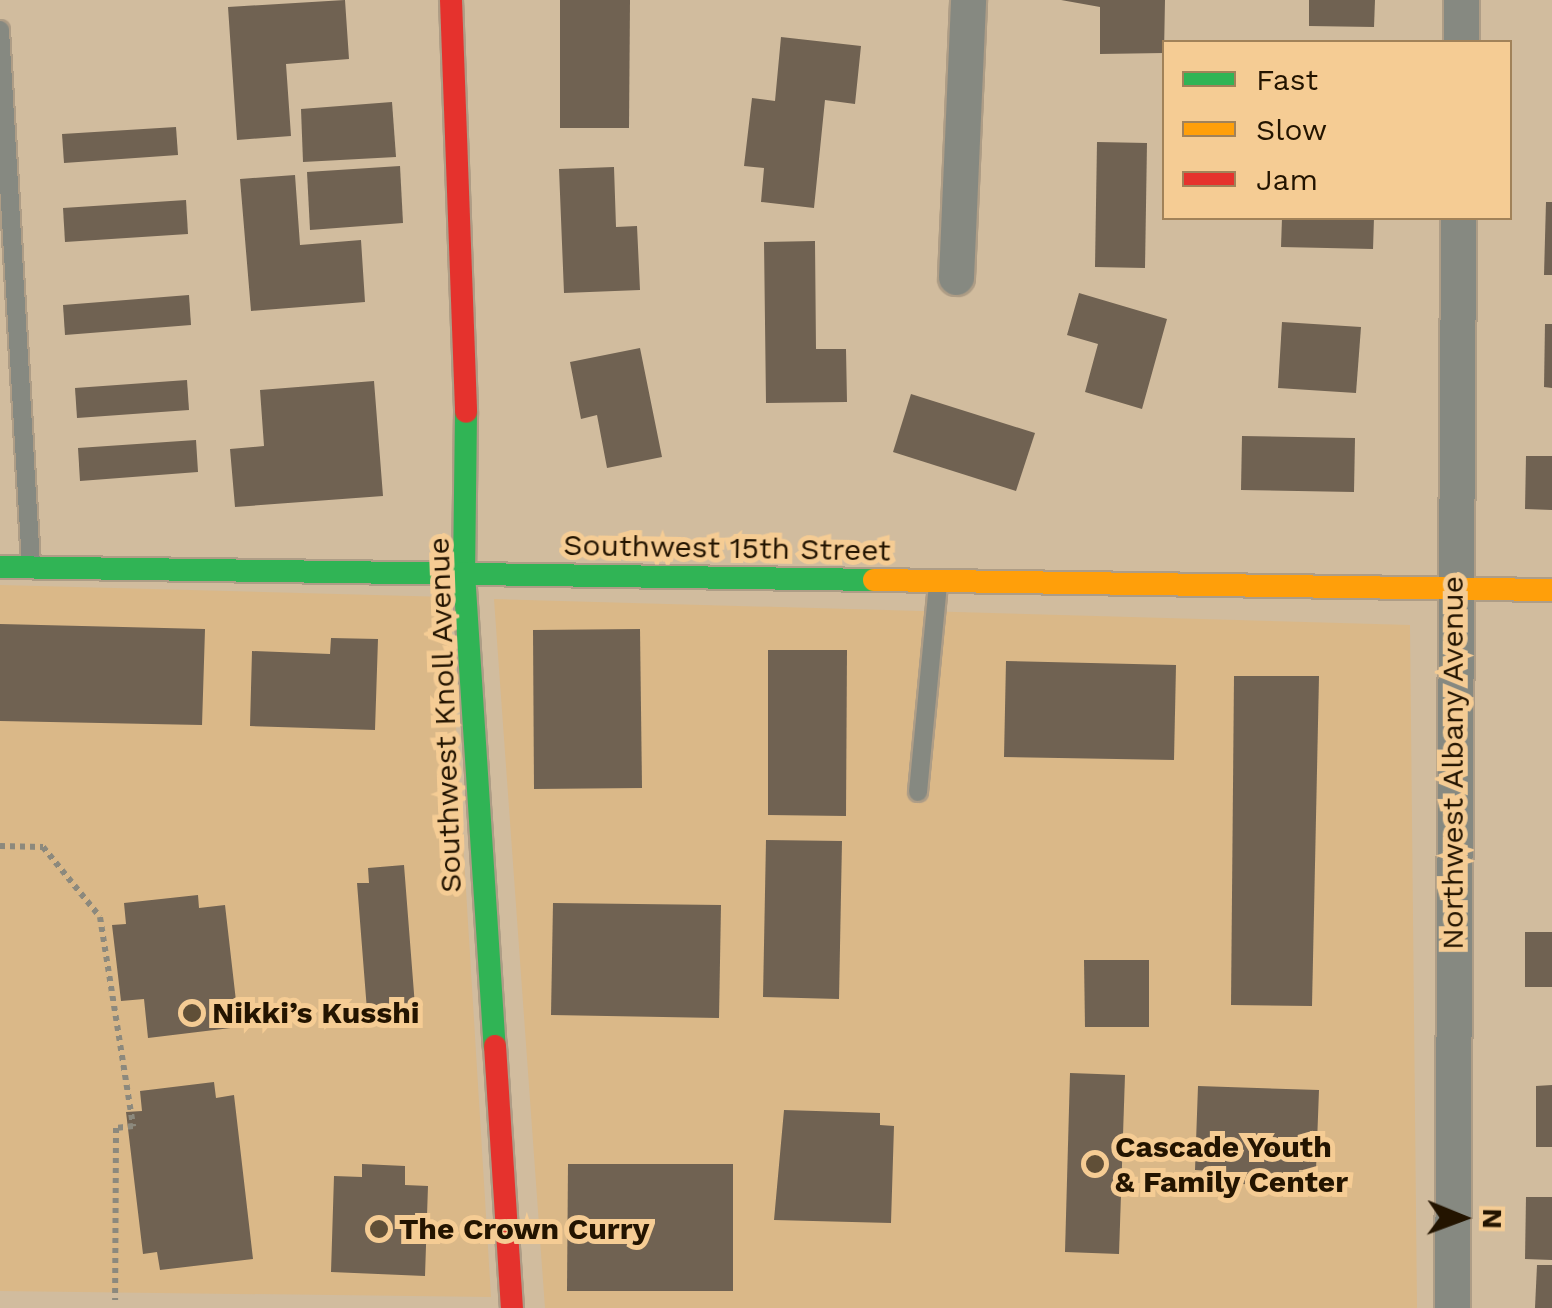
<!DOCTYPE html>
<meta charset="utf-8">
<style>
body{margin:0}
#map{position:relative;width:1552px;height:1308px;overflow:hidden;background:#d1bc9e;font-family:"Work Sans",sans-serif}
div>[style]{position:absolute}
.built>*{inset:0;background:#dab888}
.building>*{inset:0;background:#706252}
.path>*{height:6px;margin-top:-3px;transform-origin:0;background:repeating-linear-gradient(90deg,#8c897d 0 5px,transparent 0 10px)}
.roads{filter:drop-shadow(2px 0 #ae9d86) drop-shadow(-2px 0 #ae9d86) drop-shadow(0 2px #ae9d86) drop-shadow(0 -2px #ae9d86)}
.lane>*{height:18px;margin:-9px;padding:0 9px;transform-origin:9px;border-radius:9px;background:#868981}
.street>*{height:35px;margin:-17.5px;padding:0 17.5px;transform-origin:17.5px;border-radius:17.5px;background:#868981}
.fast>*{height:22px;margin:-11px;padding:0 11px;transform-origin:11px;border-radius:11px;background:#30b455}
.slow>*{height:22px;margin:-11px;padding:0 11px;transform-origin:11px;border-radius:11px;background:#ff9f0a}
.jam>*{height:22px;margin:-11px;padding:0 11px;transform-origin:11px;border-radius:11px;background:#e5322d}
.dots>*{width:28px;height:28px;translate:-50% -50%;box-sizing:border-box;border:5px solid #f5cc94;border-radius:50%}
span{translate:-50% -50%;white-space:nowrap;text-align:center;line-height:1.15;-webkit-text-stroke:10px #f5cc94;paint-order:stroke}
.street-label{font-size:30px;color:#231400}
.poi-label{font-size:30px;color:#231400;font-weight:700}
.left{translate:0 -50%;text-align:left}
.legend{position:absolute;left:1162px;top:40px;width:350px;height:180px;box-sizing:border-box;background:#f5cc94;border:2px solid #a18259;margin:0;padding:12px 18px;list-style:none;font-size:30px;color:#231400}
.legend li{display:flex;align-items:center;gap:20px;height:50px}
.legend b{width:50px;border:2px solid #a18259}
.north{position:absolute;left:1412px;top:1168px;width:100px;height:100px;-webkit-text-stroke:8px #f5cc94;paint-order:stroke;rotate:91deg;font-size:28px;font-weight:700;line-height:40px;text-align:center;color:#231400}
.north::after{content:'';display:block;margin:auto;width:35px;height:45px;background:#231400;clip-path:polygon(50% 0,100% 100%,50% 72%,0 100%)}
</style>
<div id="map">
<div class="built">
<div style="clip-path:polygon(0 585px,448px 597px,491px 1297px,0 1291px)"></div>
<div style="clip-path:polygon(494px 599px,1410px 625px,1417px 1308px,545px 1308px)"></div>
</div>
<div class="building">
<div style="clip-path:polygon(345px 0,349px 59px,286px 64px,291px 136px,237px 140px,228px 7px)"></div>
<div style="clip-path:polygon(560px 0,630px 0,629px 128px,560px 128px)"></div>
<div style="clip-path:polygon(1061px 0,1165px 0,1164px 53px,1100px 54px,1100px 7px)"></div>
<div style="clip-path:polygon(1309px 0,1375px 0,1374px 27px,1309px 26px)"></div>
<div style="clip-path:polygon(781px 37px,861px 46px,855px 104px,825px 100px,814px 208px,761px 202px,764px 168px,744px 166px,752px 98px,775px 101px)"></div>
<div style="clip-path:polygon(392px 102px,396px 157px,303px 162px,301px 109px)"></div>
<div style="clip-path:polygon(176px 127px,178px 155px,64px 163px,62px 134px)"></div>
<div style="clip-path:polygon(1097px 142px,1147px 143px,1145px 268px,1095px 267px)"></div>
<div style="clip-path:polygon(400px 166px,403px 223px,310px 230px,307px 172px)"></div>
<div style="clip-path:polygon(614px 167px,616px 227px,637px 226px,640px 290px,564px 293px,559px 169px)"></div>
<div style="clip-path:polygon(295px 175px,300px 245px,361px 240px,365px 302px,251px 311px,240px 179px)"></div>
<div style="clip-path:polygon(186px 200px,188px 234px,65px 242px,63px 208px)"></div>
<div style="clip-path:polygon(1546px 202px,1552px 202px,1552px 275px,1544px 275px)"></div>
<div style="clip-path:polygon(1282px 218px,1374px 218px,1373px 249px,1281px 247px)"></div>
<div style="clip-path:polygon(815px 241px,816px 349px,846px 349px,847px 402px,766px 403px,764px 242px)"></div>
<div style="clip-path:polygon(1079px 293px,1167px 319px,1142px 409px,1085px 392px,1098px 344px,1067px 335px)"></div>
<div style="clip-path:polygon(189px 295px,191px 325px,65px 335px,63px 305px)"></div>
<div style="clip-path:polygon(1282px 322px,1361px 327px,1356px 393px,1278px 388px)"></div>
<div style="clip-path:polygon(1545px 324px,1552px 324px,1552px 388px,1544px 387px)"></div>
<div style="clip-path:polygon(640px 348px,662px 457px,607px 468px,597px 415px,581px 419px,570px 362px)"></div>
<div style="clip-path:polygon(187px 380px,189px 410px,77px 418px,75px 388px)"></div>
<div style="clip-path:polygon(374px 381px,383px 496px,235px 507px,230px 449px,264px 446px,260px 390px)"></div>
<div style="clip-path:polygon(911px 394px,1035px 433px,1016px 491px,893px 452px)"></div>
<div style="clip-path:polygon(1242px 436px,1355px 438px,1354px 492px,1241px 490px)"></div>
<div style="clip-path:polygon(196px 440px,198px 472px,80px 481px,78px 448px)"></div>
<div style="clip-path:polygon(1526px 456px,1552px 456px,1552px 510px,1525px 509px)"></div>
<div style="clip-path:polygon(0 624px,205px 629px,202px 725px,0 721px)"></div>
<div style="clip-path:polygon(640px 629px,642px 788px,534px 789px,533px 630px)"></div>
<div style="clip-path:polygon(331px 638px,378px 639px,375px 730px,250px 726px,252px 651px,330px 654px)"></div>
<div style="clip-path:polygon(768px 650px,847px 650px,846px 816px,768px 815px)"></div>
<div style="clip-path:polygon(1006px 661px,1176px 665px,1174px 760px,1004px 757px)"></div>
<div style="clip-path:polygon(1234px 676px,1319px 676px,1312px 1006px,1231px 1005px)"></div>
<div style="clip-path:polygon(766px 840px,842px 841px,839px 999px,763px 997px)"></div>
<div style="clip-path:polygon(404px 865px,416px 1019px,368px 1023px,357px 883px,369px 883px,368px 868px)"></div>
<div style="clip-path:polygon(198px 895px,199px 908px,225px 905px,239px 1027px,148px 1038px,144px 999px,121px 1001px,112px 925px,126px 924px,124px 903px)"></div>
<div style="clip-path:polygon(553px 903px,721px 905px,719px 1018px,551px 1015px)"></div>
<div style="clip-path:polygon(1525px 932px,1552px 932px,1552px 987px,1525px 987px)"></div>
<div style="clip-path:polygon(1084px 960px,1149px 960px,1149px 1027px,1085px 1027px)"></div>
<div style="clip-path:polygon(1070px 1073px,1125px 1075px,1119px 1254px,1065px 1252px)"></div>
<div style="clip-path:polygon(214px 1082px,216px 1098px,234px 1095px,253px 1259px,160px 1270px,157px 1252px,143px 1254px,126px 1112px,142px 1111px,140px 1091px)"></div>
<div style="clip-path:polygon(1552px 1085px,1552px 1147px,1536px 1147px,1536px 1086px)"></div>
<div style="clip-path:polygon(1198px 1086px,1319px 1090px,1316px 1170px,1299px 1170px,1298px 1186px,1212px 1183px,1212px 1171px,1195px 1170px)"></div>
<div style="clip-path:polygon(784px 1110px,880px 1113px,880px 1125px,894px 1126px,891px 1223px,774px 1220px)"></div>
<div style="clip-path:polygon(362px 1164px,405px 1166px,405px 1185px,428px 1186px,425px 1276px,331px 1272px,334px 1176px,362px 1177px)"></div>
<div style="clip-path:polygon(568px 1164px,733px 1164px,733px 1291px,567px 1291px)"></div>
<div style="clip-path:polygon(1526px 1197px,1552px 1197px,1552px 1260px,1525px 1259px)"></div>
<div style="clip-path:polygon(1537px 1265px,1552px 1265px,1552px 1308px,1535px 1308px)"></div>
</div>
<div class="path">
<div style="left:0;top:846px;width:43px;rotate:1.3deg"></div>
<div style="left:43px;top:847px;width:90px;rotate:50.8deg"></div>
<div style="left:100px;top:917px;width:212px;rotate:81deg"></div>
<div style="left:133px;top:1126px;width:17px;rotate:173deg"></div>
<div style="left:116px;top:1128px;width:172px;rotate:90.3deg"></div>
</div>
<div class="roads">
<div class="lane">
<div style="left:0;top:30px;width:535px;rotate:86.68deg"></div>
<div style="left:918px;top:792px;width:210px;rotate:-84.5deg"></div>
</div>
<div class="street">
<div style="left:1461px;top:42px;width:42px;rotate:-90deg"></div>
<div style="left:956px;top:277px;width:277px;rotate:-87.5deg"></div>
<div style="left:1452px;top:1308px;width:1090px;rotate:-89.68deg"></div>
</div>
<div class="fast">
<div style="left:466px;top:412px;width:161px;rotate:90.7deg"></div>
<div style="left:464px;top:573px;width:474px;rotate:86.3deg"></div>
<div style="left:0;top:567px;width:874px;rotate:0.85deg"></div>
</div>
<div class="slow">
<div style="left:874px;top:580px;width:678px;rotate:0.85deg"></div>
</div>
<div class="jam">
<div style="left:451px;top:0;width:412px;rotate:87.9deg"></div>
<div style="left:495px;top:1046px;width:263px;rotate:86.3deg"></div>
</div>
</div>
<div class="dots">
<div style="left:192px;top:1013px;background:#604f37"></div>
<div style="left:1095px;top:1164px;background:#604f37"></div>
<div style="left:379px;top:1229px;background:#604f37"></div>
</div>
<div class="street-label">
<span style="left:727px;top:548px;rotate:1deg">Southwest 15th Street</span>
<span style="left:445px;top:715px;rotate:-92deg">Southwest Knoll Avenue</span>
<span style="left:1453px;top:763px;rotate:-90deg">Northwest Albany Avenue</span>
</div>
<div class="poi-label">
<span class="left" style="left:212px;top:1013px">Nikki’s Kusshi</span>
<span class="left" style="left:1115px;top:1164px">Cascade Youth<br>&amp; Family Center</span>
<span class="left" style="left:399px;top:1229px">The Crown Curry</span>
</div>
<ul class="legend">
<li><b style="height:12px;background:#30b455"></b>Fast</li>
<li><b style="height:12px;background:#ff9f0a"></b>Slow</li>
<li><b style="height:12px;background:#e5322d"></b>Jam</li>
</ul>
<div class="north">N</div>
</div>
